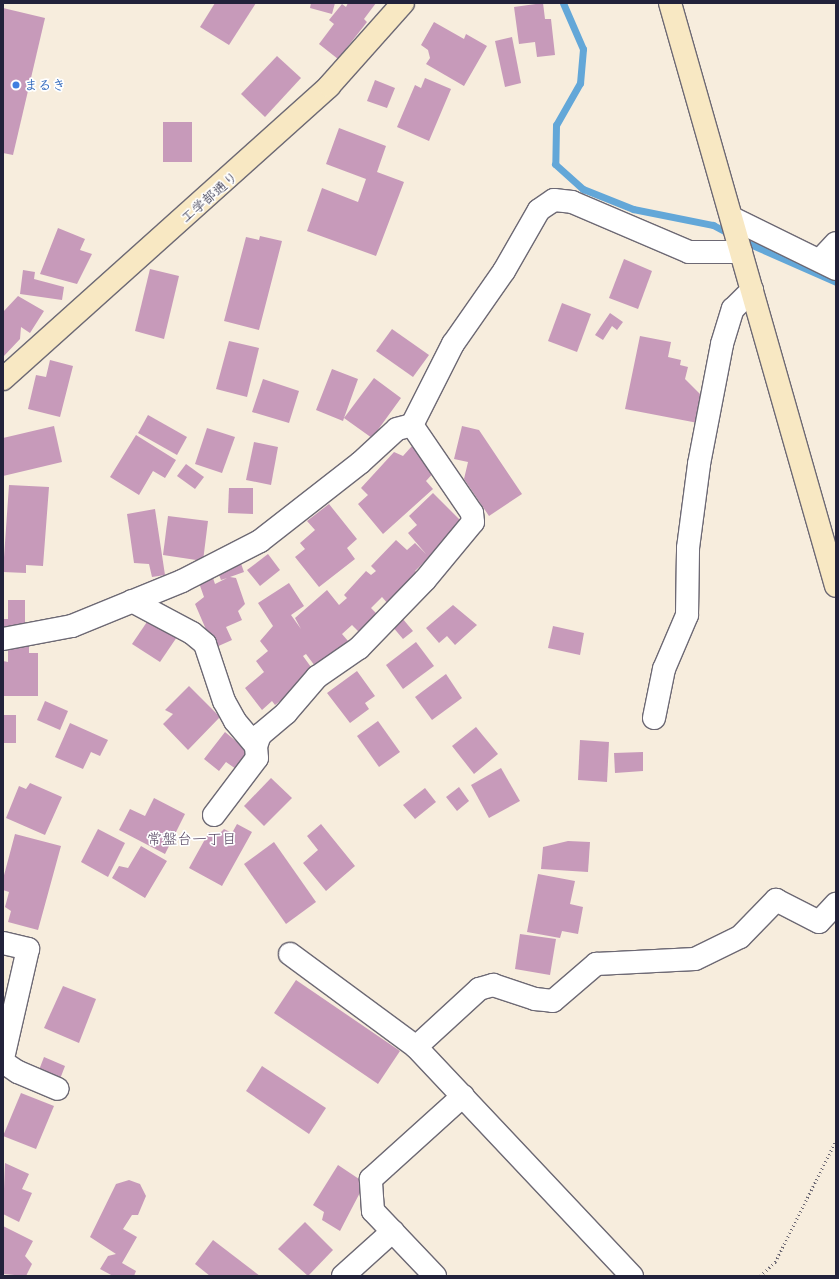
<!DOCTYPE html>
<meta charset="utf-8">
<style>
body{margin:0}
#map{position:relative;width:839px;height:1279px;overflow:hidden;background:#f7eddd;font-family:"Shantell Sans","Klee One",sans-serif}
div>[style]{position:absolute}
.stream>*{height:7px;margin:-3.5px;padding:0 3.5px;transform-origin:3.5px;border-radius:3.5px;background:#63a7d8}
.building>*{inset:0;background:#c79aba}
.path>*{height:2.5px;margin-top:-1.25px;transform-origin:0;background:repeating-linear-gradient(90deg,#6d6974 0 1px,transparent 0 4px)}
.roads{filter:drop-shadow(1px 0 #6d6974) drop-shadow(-1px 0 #6d6974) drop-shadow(0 1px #6d6974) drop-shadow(0 -1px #6d6974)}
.street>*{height:22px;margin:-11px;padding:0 11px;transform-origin:11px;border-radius:11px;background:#fff}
.secondary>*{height:22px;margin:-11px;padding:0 11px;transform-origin:11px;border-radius:11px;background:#f8e8c3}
.dots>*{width:11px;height:11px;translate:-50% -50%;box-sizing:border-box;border:2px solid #fff;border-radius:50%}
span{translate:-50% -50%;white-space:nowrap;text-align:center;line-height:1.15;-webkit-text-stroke:3.5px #fff;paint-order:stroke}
.shop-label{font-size:14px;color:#366cbe;font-weight:700}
.left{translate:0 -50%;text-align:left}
.street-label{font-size:14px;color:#22223b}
.neighbourhood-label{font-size:15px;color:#5c4c67}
.frame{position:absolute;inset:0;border:4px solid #22223b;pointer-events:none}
</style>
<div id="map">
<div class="stream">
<div style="left:563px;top:3px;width:50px;rotate:66.5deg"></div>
<div style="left:583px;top:49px;width:34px;rotate:95deg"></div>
<div style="left:580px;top:83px;width:48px;rotate:119.7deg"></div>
<div style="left:556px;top:125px;width:39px;rotate:91deg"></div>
<div style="left:555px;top:164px;width:38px;rotate:42deg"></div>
<div style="left:583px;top:189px;width:54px;rotate:21.8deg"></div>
<div style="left:633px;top:209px;width:82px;rotate:11.3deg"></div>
<div style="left:713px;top:225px;width:19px;rotate:28deg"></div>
<div style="left:743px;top:241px;width:102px;rotate:23.8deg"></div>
</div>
<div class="building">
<div style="clip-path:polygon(215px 3px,256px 3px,229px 45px,200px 27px)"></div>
<div style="clip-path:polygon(311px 3px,335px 3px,332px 14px,310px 8px)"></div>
<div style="clip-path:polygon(348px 3px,376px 3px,364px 19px,367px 22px,338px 59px,319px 44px,334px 24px,329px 20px,342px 4px,346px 7px)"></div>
<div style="clip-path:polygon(543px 3px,545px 19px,551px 19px,555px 55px,537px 57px,535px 42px,519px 44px,514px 7px)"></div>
<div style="clip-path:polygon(3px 8px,45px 18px,13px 155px,3px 153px)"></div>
<div style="clip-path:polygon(434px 22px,464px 39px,466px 34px,487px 46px,464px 86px,426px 64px,430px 58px,428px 50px,421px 45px)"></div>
<div style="clip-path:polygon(512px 37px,521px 83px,505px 87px,495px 41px)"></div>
<div style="clip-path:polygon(277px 56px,301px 78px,265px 117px,241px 94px)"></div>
<div style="clip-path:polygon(425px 78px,451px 89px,429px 141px,397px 127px,415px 85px,421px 88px)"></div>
<div style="clip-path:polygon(375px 80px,395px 88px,387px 108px,367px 101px)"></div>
<div style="clip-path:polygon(163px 122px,192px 122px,192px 162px,163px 162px)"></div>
<div style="clip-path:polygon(339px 128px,386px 146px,377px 172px,404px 182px,376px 256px,307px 231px,322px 188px,358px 202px,366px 179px,326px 164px)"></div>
<div style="clip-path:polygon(58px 228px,85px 239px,80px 250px,92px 254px,77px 284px,40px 274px)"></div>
<div style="clip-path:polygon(260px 236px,282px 241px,259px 330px,224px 321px,246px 237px,259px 240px)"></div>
<div style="clip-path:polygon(624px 259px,652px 271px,638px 309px,609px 298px)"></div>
<div style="clip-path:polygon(150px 269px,179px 276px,164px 339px,135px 331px)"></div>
<div style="clip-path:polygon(23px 270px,35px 272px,34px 279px,64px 287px,62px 300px,20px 294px)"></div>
<div style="clip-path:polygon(18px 296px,44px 311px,30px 333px,21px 327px,20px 339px,3px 357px,3px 312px)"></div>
<div style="clip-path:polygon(562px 303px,591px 314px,577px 352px,548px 341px)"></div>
<div style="clip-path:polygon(610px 313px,623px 322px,617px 330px,612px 326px,603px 340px,595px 335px)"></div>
<div style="clip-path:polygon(392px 329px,429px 355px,413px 377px,376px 351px)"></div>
<div style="clip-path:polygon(640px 336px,671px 342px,668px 357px,681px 360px,680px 365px,688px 367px,685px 379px,703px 397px,698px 423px,625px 409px)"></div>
<div style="clip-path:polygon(229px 341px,259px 348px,247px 397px,216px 389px)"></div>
<div style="clip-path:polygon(50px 360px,73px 366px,60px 417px,28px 409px,36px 375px,46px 377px)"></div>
<div style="clip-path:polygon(332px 369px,358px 379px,344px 418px,374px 378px,401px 398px,372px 438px,344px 418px,343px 421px,316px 410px)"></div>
<div style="clip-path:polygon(263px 379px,299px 391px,289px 423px,252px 412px)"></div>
<div style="clip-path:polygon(148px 415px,187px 437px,177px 455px,138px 433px)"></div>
<div style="clip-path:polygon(54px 426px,62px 462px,3px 476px,3px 438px)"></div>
<div style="clip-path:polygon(462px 426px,479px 430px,522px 494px,489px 516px,464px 479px,468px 462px,454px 459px)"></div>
<div style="clip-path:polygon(207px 428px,235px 437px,222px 473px,195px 464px)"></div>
<div style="clip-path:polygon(136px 435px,176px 460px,165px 478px,153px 471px,139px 495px,110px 477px)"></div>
<div style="clip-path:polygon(254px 442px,278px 447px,271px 485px,246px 480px)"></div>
<div style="clip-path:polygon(412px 446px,436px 470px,426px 481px,433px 489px,383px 534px,358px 504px,368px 495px,361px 488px,394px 452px,403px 456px)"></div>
<div style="clip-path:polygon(186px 464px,204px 477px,195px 489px,177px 476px)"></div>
<div style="clip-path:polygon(9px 485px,49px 487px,43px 566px,26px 565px,26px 573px,3px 572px)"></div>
<div style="clip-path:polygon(229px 488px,253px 488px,253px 514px,228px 513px)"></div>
<div style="clip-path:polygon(433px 493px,464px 524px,415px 571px,420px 576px,389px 605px,382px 597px,371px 608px,377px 614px,359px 632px,352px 625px,342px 634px,348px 641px,315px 666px,306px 654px,303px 656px,316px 674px,275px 705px,272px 701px,262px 710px,245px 688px,264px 672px,256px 661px,268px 651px,260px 641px,273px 626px,258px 603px,289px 583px,304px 606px,291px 615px,301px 629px,295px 618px,327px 590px,339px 605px,347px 598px,344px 595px,366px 571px,371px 575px,376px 571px,371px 566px,396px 540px,407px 550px,415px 543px,426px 554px,408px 533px,417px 525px,409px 516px)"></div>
<div style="clip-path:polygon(329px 504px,357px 539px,347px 548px,355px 559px,319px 587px,295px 557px,305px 549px,300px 543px,315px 530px,307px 521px)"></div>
<div style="clip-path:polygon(155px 509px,165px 575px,152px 577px,149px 564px,134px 563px,127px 514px)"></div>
<div style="clip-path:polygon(168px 516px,208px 521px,203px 561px,163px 555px)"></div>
<div style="clip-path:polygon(268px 554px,280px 570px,260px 586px,247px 570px)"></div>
<div style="clip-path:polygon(238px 555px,244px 572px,230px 577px,236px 578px,245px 604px,238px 611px,242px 620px,226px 627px,232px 640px,214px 648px,195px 604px,204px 597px,199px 583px,213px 578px,215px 584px,227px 578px,221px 580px,215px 564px)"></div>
<div style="clip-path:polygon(8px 600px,25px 600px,25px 628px,3px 628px,3px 619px,8px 619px)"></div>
<div style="clip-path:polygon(453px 605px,477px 625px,455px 645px,447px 636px,439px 643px,426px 628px)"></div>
<div style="clip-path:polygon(151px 616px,179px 634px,160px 662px,132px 644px)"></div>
<div style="clip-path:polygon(402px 618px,413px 631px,403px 639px,392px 626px)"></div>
<div style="clip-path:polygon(553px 626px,584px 633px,580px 655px,548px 648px)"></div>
<div style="clip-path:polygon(416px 642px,434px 666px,403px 689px,386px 665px)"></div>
<div style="clip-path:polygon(8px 645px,29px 645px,29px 653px,38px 653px,38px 696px,3px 696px,3px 661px,8px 662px)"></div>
<div style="clip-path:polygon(357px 671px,375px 696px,365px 703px,369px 709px,350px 723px,327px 693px)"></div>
<div style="clip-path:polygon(446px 674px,462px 698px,432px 720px,415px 697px)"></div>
<div style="clip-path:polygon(189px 686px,220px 717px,188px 750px,163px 724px,173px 714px,165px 710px)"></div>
<div style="clip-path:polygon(45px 701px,68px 711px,60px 730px,37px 720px)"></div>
<div style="clip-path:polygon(3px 715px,16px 715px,16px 743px,3px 743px)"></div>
<div style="clip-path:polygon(378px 721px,400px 752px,379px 767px,357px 736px)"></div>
<div style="clip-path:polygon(70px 723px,108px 740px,100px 756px,91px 752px,83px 769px,55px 757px)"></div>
<div style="clip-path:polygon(476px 727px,498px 754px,474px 774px,452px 746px)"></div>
<div style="clip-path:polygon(225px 732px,249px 752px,236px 769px,226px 762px,219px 771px,204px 759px)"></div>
<div style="clip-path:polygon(580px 740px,609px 742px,607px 782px,578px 780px)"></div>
<div style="clip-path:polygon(643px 752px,643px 771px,615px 773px,614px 753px)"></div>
<div style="clip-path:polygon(501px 768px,520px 801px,489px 818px,471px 785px)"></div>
<div style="clip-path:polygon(271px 778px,292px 798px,264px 826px,244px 806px)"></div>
<div style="clip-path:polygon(30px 783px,62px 797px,45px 835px,6px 818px,19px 786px,26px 789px)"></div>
<div style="clip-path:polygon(459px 787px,469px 801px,457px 811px,446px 797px)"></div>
<div style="clip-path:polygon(425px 788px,436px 802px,415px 819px,403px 805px)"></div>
<div style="clip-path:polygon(154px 798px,185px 814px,165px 854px,119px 830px,130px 809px,145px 816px)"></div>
<div style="clip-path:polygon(237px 824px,252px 832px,222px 886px,189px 868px,209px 832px,217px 836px,224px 829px,232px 833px)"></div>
<div style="clip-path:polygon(321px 824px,355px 866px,326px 891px,303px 863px,318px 850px,307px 836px)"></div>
<div style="clip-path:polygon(98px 829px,125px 843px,108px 877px,81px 862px)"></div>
<div style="clip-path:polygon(15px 834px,61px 846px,38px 930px,8px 922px,11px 911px,5px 907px,9px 892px,3px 890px,3px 879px)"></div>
<div style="clip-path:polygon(568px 841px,590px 842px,588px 872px,541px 869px,543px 847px)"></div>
<div style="clip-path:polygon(274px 842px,316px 902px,286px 924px,244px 864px)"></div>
<div style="clip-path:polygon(141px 846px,167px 861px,145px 898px,112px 878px,119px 866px,128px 868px)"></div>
<div style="clip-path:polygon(538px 874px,575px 881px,570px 904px,583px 907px,578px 934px,562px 931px,560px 938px,527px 932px)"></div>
<div style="clip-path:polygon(520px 934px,556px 939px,550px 975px,515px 969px)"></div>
<div style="clip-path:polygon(296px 980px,400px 1051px,378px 1084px,274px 1013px)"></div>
<div style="clip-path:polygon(63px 986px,96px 999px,79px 1043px,44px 1028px)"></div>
<div style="clip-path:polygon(44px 1057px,65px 1066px,60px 1079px,39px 1070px)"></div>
<div style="clip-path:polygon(262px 1066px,326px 1108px,309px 1134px,246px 1091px)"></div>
<div style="clip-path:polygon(21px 1093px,54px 1106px,36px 1149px,3px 1136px)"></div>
<div style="clip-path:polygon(5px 1163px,29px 1174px,22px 1189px,32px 1193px,19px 1222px,3px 1214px)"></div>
<div style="clip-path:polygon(338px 1165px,365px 1183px,340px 1231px,322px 1220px,324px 1212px,313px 1205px)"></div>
<div style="clip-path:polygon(129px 1180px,140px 1184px,146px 1196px,138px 1215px,132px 1215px,123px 1229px,137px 1237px,122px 1263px,136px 1271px,134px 1276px,113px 1276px,100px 1269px,108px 1256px,116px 1254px,90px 1237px,116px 1184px)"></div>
<div style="clip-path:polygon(305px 1222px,333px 1250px,308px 1276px,278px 1249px)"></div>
<div style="clip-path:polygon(3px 1226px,33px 1241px,25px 1256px,32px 1264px,26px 1276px,3px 1274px)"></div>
<div style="clip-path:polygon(213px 1240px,260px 1276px,210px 1276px,195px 1264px)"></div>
</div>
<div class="path">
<div style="left:760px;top:1276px;width:21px;rotate:-43deg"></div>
<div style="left:775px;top:1262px;width:136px;rotate:-63.4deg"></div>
</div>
<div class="roads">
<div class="street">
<div style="left:732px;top:218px;width:116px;rotate:26.1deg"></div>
<div style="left:820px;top:260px;width:23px;rotate:-47deg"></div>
<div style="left:132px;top:601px;width:68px;rotate:28.1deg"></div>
<div style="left:192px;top:633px;width:17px;rotate:40deg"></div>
<div style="left:205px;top:644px;width:60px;rotate:71.6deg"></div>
<div style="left:224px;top:701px;width:23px;rotate:61deg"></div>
<div style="left:235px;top:721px;width:33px;rotate:50deg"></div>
<div style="left:3px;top:639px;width:70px;rotate:-10.7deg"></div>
<div style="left:72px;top:626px;width:119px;rotate:-22.2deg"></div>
<div style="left:182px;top:581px;width:88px;rotate:-27.1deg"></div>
<div style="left:260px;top:541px;width:127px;rotate:-38deg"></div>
<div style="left:360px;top:463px;width:50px;rotate:-42.6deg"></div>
<div style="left:397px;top:429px;width:16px;rotate:-15deg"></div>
<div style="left:412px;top:425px;width:91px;rotate:-63.2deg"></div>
<div style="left:453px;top:344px;width:89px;rotate:-55.1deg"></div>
<div style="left:504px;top:271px;width:70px;rotate:-60.2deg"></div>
<div style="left:539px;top:210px;width:18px;rotate:-34deg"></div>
<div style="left:554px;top:200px;width:18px;rotate:6deg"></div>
<div style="left:572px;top:202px;width:127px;rotate:23.1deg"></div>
<div style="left:689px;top:252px;width:52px"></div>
<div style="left:654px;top:718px;width:50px;rotate:-78.5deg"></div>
<div style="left:664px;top:669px;width:59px;rotate:-66.9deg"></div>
<div style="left:687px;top:615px;width:67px;rotate:-89.1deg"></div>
<div style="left:688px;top:548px;width:85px;rotate:-82.5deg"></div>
<div style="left:699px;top:464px;width:122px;rotate:-79.1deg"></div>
<div style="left:722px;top:344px;width:37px;rotate:-73deg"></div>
<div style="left:733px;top:309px;width:27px;rotate:-45deg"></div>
<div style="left:214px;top:815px;width:71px;rotate:-53deg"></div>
<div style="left:257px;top:758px;width:12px;rotate:-95deg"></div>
<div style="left:256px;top:746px;width:12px;rotate:-70deg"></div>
<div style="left:260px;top:735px;width:34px;rotate:-40deg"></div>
<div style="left:286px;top:713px;width:48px;rotate:-49.3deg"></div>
<div style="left:317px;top:677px;width:51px;rotate:-34.6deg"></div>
<div style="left:359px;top:648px;width:95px;rotate:-45.9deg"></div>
<div style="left:425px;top:580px;width:75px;rotate:-50.4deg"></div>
<div style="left:473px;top:522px;width:9px;rotate:-96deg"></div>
<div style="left:472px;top:513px;width:107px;rotate:-124.3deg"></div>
<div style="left:3px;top:943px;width:26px;rotate:13deg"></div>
<div style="left:28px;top:949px;width:112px;rotate:102.9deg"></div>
<div style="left:290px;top:954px;width:157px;rotate:36.4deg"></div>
<div style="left:416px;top:1047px;width:315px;rotate:46.7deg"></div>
<div style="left:416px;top:1047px;width:86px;rotate:-42.6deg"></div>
<div style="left:479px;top:989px;width:15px;rotate:-16deg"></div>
<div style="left:493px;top:985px;width:44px;rotate:18.4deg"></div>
<div style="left:535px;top:999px;width:18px;rotate:6deg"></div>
<div style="left:553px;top:1001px;width:57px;rotate:-40.7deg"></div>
<div style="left:596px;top:964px;width:99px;rotate:-2.9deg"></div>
<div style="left:695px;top:959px;width:50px;rotate:-26.1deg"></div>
<div style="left:740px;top:937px;width:52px;rotate:-45.8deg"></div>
<div style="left:776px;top:900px;width:48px;rotate:27.1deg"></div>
<div style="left:819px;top:922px;width:25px;rotate:-47deg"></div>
<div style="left:3px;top:1062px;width:18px;rotate:34deg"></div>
<div style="left:18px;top:1072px;width:43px;rotate:23deg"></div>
<div style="left:343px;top:1276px;width:67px;rotate:-42deg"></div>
<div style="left:435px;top:1276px;width:90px;rotate:-133.6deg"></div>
<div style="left:373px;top:1211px;width:32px;rotate:-94deg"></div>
<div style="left:371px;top:1179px;width:124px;rotate:-42.1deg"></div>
</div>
<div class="secondary">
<div style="left:670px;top:3px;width:606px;rotate:74.11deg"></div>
<div style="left:3px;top:379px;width:438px;rotate:-41.9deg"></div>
<div style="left:329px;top:86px;width:111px;rotate:-48.3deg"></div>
</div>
</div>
<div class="dots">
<div style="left:16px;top:85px;background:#3f7fe0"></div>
</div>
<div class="shop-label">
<span class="left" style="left:24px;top:85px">まるき</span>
</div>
<div class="street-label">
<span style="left:209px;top:197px;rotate:-41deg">工学部通り</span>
</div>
<div class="neighbourhood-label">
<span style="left:192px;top:840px">常盤台一丁目</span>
</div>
<div class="frame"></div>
</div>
